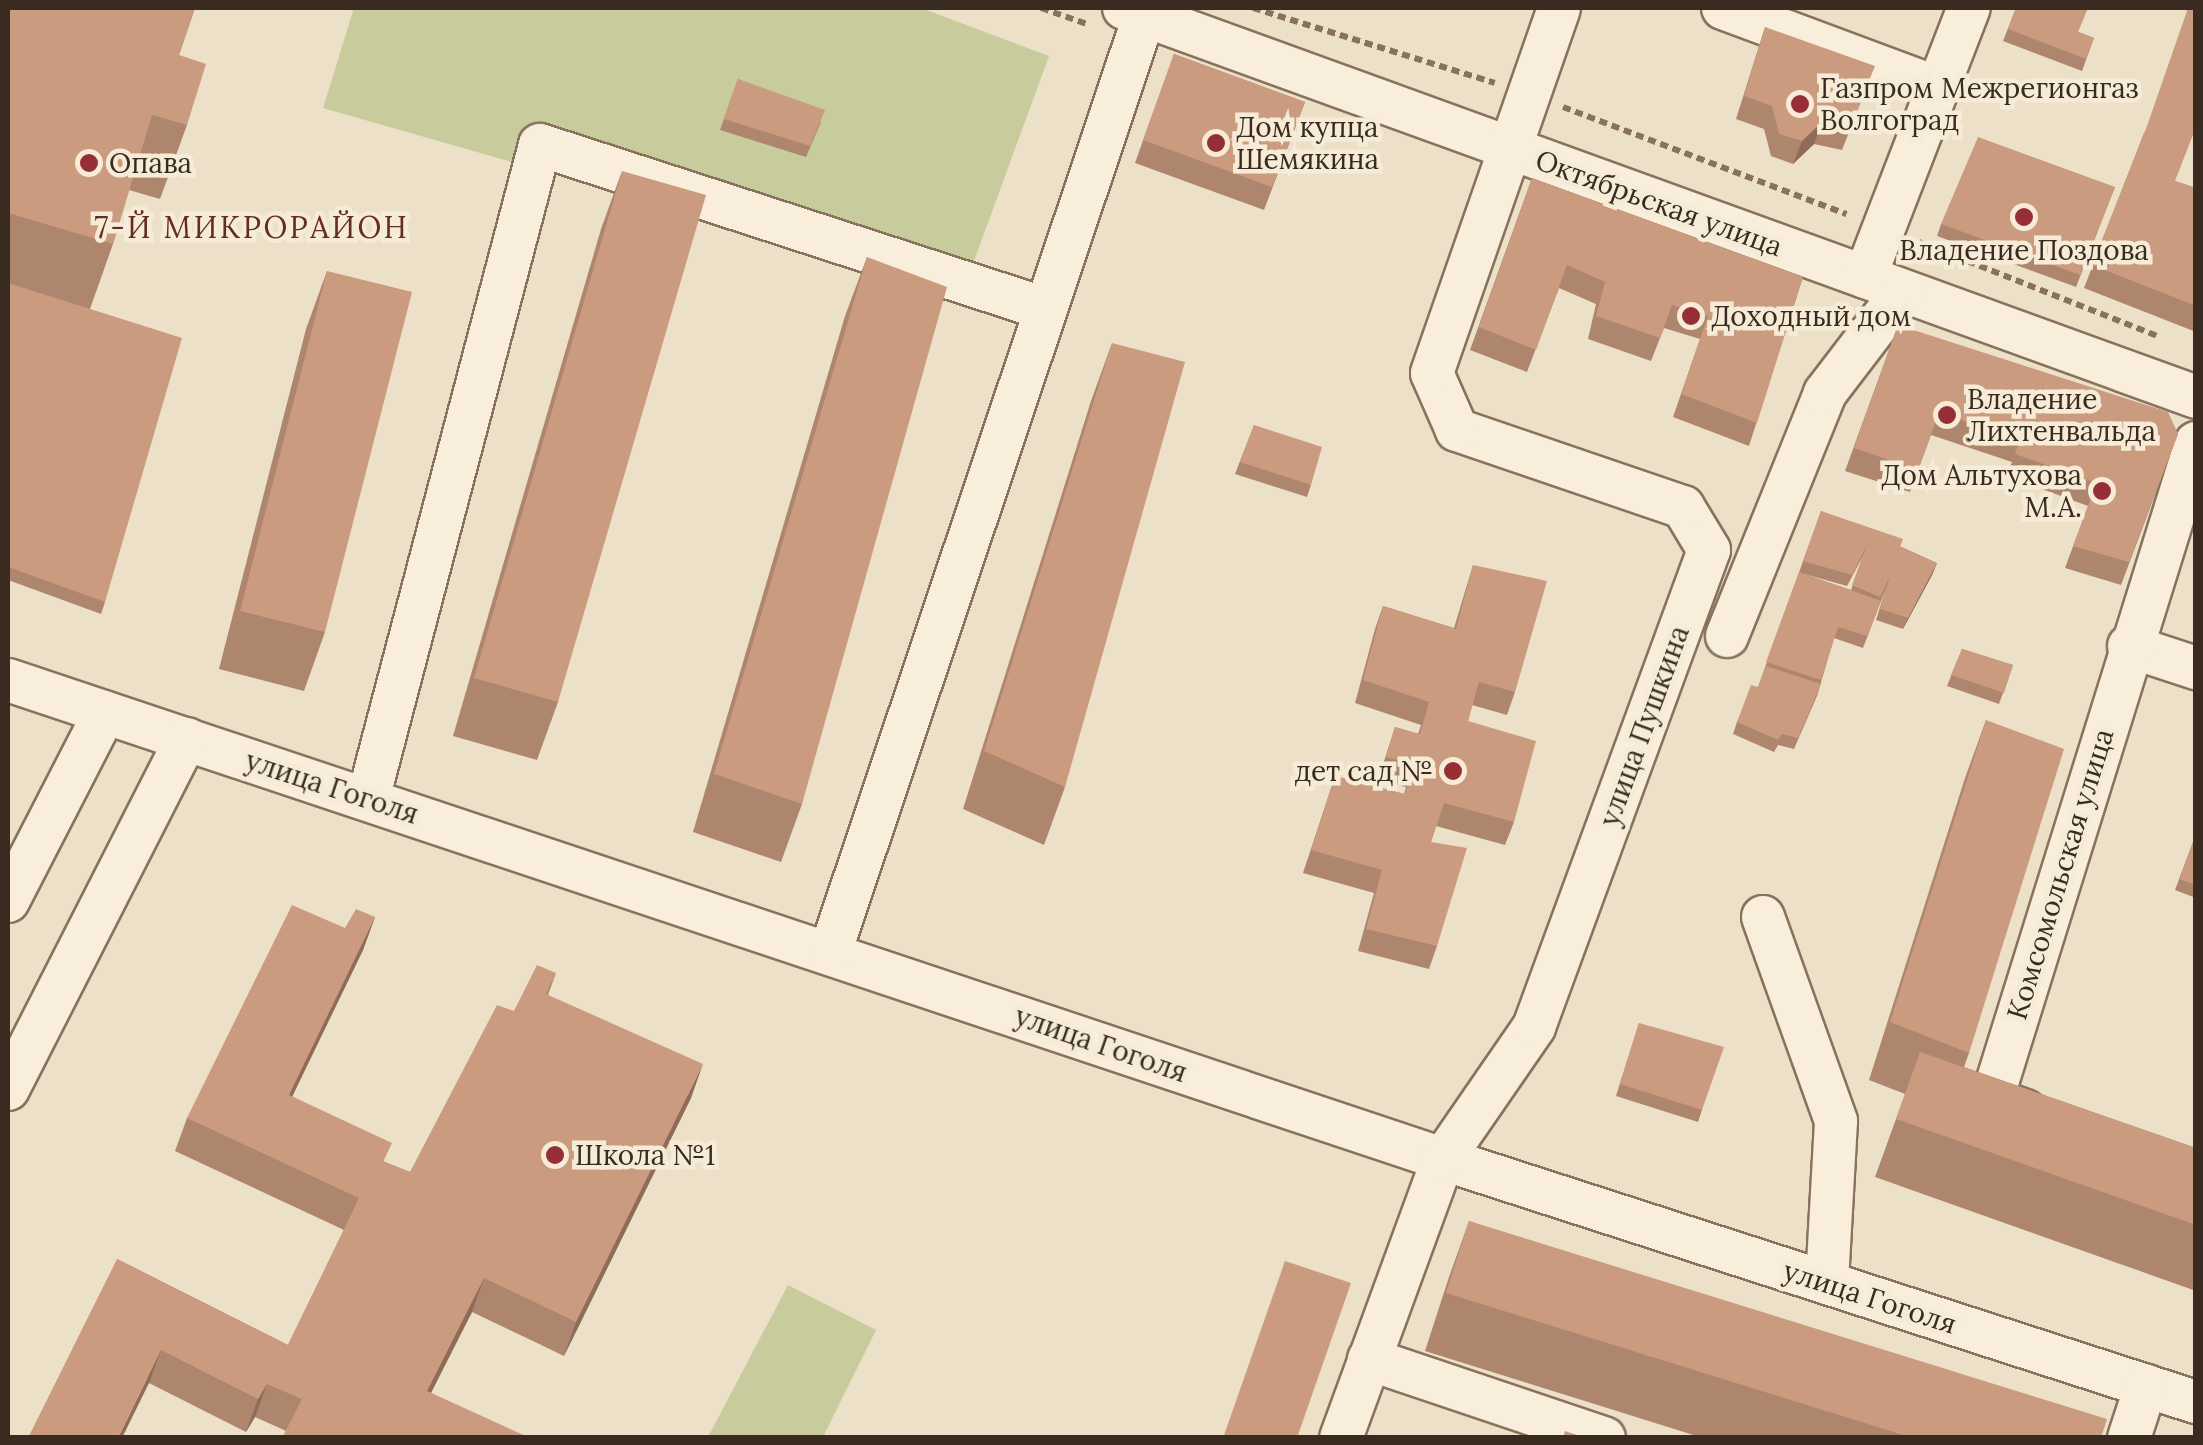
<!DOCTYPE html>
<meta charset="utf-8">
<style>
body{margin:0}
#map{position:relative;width:2203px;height:1445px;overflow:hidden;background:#ede0c8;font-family:Lora,serif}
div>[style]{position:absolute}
.green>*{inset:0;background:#c8cb9c}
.path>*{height:6px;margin-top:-3px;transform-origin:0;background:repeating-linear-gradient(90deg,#89725d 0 8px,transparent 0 13px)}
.roads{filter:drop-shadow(2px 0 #89725d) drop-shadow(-2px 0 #89725d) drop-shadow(0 2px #89725d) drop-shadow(0 -2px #89725d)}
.minor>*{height:42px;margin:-21px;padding:0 21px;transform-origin:21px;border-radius:21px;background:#f8eedb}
.wall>*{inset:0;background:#ae856d}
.shaded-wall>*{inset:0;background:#8d6c59}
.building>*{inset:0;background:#ca9b7f}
.dots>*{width:28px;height:28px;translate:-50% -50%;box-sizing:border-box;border:5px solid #f5ebd7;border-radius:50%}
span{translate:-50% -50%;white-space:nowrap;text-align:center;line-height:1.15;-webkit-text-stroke:9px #f5ebd7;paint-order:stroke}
.poi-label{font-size:28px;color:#3a2b20}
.left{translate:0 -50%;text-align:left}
.right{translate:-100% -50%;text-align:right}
.street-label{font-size:28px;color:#3a2b20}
.neighbourhood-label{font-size:30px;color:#652c21;letter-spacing:2.5px}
.frame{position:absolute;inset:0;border:10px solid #3a2b20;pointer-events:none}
</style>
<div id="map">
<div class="green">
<div style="clip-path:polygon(354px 8px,921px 8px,1049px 56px,963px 291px,323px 108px)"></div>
<div style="clip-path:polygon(788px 1285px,876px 1330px,823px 1437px,708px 1437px)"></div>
</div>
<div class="path">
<div style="left:1041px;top:8px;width:49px;rotate:19.2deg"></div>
<div style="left:1253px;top:8px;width:253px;rotate:17.2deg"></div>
<div style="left:1563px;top:107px;width:303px;rotate:20.7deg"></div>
<div style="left:1919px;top:242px;width:257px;rotate:21.5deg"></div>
</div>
<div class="roads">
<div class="minor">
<div style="left:1124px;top:8px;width:1140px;rotate:19.94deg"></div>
<div style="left:1723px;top:8px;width:229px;rotate:20.4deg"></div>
<div style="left:1865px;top:277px;width:288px;rotate:-68.9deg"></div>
<div style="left:1727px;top:636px;width:262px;rotate:-68deg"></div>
<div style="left:1825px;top:393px;width:128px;rotate:-52.6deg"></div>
<div style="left:2129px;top:646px;width:71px;rotate:18.2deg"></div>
<div style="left:8px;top:680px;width:1513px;rotate:18.46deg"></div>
<div style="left:1443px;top:1159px;width:791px;rotate:17.89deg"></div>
<div style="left:368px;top:799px;width:676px;rotate:-75.27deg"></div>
<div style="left:540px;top:145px;width:532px;rotate:17.96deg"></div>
<div style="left:8px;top:901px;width:212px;rotate:-62.8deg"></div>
<div style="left:1763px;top:917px;width:217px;rotate:70.3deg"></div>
<div style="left:1836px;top:1121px;width:162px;rotate:93.2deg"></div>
<div style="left:830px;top:953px;width:997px;rotate:-71.46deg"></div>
<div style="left:8px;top:1089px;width:393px;rotate:-63deg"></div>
<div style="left:2025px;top:1111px;width:35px;rotate:-160deg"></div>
<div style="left:1992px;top:1099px;width:687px;rotate:-72.73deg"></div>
<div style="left:1369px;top:1359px;width:248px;rotate:18.6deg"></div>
<div style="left:1341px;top:1438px;width:297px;rotate:-69.9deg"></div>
<div style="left:1443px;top:1159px;width:160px;rotate:-55.4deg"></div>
<div style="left:1534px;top:1027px;width:508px;rotate:-69.85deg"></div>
<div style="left:1709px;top:550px;width:50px;rotate:-121.2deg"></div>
<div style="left:1683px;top:507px;width:239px;rotate:-161.2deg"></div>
<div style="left:1457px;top:430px;width:62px;rotate:-113.7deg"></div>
<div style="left:1432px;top:373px;width:386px;rotate:-70.8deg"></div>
<div style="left:2129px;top:1438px;width:55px;rotate:-71.9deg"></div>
</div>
</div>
<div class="wall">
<div style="clip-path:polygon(8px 8px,195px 8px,179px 55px,187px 125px,160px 199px,129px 190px,113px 244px,90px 309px,105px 602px,101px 614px,8px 580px)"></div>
<div style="clip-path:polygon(2016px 8px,2094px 38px,2082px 71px,2003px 41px)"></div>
<div style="clip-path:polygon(1765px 27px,1866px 89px,1842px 150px,1814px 144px,1793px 164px,1771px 156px,1764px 129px,1736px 119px)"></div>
<div style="clip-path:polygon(1174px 54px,1305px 102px,1264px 210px,1135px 163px)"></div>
<div style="clip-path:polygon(738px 79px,821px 122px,806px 157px,720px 130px)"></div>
<div style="clip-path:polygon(2144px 133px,2175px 181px,2196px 188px,2196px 332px,2084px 288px)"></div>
<div style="clip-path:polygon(622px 171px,558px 702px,537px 760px,453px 736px,601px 229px)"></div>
<div style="clip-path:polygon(1532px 178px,1803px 277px,1749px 446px,1673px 417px,1700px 339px,1664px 328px,1651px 361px,1588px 339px,1596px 304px,1559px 288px,1527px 372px,1470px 350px)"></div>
<div style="clip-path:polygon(2115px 187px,2076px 287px,1937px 236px,1941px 224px)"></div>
<div style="clip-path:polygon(867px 257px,802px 804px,781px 862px,693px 832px,845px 316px)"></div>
<div style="clip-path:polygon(327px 271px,325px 632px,304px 691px,219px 669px,306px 329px)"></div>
<div style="clip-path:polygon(1898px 325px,2178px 434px,2121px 585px,2065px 568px,2088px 506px,2007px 476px,2012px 462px,1931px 435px,1910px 492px,1845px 471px)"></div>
<div style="clip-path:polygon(1112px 343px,1065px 787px,1044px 845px,963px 809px,1091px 401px)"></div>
<div style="clip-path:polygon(1254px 425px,1311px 485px,1307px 497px,1235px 474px)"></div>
<div style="clip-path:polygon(evenodd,1821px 511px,1937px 563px,1932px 575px,1903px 629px,1876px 620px,1886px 588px,1863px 648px,1834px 638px,1817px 696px,1794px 749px,1778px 745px,1774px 752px,1733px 734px,1737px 722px,1758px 687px,1821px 511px,1863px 556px,1851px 590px,1804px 574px,1847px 586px,1863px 556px)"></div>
<div style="clip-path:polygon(1473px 565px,1515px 692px,1507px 715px,1472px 705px,1468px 721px,1514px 822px,1505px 845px,1436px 826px,1431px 842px,1437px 946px,1429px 969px,1358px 951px,1374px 893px,1303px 873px,1335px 776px,1404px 794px,1406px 787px,1378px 780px,1395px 727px,1418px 734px,1421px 725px,1355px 703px,1375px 629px,1383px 606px,1454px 628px)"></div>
<div style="clip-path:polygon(1962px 649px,2013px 665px,1999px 704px,1947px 686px)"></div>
<div style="clip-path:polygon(1986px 720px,1969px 1053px,1964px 1067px,2196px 1148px,2196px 1291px,1875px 1177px,1905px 1094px,1869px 1080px,1965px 778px)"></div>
<div style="clip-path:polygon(2196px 834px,2196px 898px,2175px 890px)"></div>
<div style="clip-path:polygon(375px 917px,363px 950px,292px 1096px,385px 1162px,410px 1172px,514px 1011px,556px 973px,548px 995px,691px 1098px,564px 1356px,472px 1312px,431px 1393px,286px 1431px,255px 1417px,246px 1432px,149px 1383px,117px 1259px,288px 1345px,344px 1230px,175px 1151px,187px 1118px,345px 928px)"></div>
<div style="clip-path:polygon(1639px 1023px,1702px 1110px,1698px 1122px,1616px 1096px)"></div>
<div style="clip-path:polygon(1469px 1221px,2101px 1438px,1703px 1438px,1425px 1351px,1448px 1280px)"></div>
</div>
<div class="shaded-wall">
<div style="clip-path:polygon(1822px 122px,1814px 144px,1793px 164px,1802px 141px)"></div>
<div style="clip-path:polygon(1937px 563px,1932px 575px,1903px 629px,1908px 618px)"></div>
<div style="clip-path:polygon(375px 917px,363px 950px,277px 1128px,289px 1095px)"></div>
<div style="clip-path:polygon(703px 1064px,691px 1098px,564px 1356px,576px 1322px)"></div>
<div style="clip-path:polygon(484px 1278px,472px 1312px,415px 1424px,427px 1391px)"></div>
<div style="clip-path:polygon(161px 1350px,149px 1383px,122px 1438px,118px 1438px)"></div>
<div style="clip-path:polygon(267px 1384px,255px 1417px,246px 1432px,258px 1399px)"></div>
</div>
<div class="building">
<div style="clip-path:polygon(11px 8px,195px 8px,179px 55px,206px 64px,187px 125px,152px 115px,113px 244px,8px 213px,8px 21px)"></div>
<div style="clip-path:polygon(2016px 8px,2088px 8px,2078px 32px,2094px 38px,2086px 59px,2008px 29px)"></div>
<div style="clip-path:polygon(2188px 8px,2196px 8px,2196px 127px,2175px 181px,2196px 188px,2196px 306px,2092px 265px,2147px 126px)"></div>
<div style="clip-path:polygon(1765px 27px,1875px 66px,1850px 128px,1822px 122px,1802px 141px,1779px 134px,1772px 106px,1744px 96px)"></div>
<div style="clip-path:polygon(1174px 54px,1305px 102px,1272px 187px,1143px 140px)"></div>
<div style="clip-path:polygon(738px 79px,825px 110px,810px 146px,724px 119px)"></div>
<div style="clip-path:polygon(1978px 137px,2115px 187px,2080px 275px,1941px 224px)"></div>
<div style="clip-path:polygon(622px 171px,706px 195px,558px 702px,474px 678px)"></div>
<div style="clip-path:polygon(1532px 178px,1803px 277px,1757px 423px,1681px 394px,1708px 316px,1672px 305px,1660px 338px,1596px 316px,1605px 282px,1567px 265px,1536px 350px,1479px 327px)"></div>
<div style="clip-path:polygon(867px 257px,947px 287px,802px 804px,714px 774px)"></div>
<div style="clip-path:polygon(327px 271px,412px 292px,325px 632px,240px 611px)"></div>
<div style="clip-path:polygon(8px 283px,182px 338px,105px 602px,8px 567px)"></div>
<div style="clip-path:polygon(1898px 325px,2168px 412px,2178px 434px,2129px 562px,2073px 546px,2097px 483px,2015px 454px,2020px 439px,1939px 413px,1918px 470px,1854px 448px)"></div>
<div style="clip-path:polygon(1112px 343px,1185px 362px,1065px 787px,984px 751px)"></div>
<div style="clip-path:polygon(1254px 425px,1322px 447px,1311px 485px,1240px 462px)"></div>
<div style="clip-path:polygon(1821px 511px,1903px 539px,1900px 547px,1937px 563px,1908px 618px,1880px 609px,1890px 576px,1880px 597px,1852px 585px,1867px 545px,1852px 575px,1803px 561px)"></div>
<div style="clip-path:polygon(1473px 565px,1547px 581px,1515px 692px,1479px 682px,1468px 721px,1536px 741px,1514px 822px,1444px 803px,1431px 842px,1467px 848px,1437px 946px,1366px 929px,1382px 870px,1311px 850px,1335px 776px,1405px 794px,1414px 765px,1386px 757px,1395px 727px,1420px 734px,1429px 702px,1363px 680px,1383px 606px,1456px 629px)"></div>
<div style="clip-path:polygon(1799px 572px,1881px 601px,1867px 636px,1838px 627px,1821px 680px,1766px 662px)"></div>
<div style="clip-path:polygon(1962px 649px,2013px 665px,2004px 693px,1951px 675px)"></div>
<div style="clip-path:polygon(1766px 666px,1821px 684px,1798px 738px,1782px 734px,1778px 740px,1737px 722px,1751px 685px,1758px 687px)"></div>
<div style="clip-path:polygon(1986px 720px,2064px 749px,1969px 1053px,1890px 1022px)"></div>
<div style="clip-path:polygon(2196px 834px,2196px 885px,2179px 879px)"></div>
<div style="clip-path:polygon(292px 905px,345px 928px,356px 909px,375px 917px,289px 1095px,392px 1143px,383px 1162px,410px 1172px,497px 1005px,514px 1011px,537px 965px,556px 973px,546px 994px,703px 1064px,576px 1322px,484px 1278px,427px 1391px,530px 1438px,282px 1438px,302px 1399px,267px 1384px,258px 1399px,161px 1350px,118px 1438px,28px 1438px,117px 1259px,288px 1345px,359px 1198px,187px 1118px)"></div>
<div style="clip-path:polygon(1639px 1023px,1724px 1047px,1702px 1110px,1620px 1084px)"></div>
<div style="clip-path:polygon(1920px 1052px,2196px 1148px,2196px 1225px,1896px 1119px)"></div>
<div style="clip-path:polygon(1469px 1221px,2107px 1419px,2101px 1438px,1913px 1438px,1446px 1293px)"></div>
<div style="clip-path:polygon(1285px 1261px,1351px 1283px,1297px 1438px,1223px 1438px)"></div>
<div style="clip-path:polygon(1565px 1431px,1586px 1438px,1563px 1438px)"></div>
</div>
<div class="dots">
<div style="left:1800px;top:104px;background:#962f35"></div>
<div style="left:1216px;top:143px;background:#962f35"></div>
<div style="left:89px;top:163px;background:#962f35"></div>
<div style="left:2024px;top:217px;background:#962f35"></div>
<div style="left:1691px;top:316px;background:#962f35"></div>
<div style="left:1947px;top:415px;background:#962f35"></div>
<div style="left:2102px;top:491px;background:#962f35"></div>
<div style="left:1453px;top:771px;background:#962f35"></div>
<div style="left:555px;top:1155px;background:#962f35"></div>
</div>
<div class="poi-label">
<span class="left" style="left:1820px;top:104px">Газпром Межрегионгаз<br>Волгоград</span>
<span class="left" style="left:1236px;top:143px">Дом купца<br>Шемякина</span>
<span class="left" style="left:109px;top:163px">Опава</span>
<span style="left:2024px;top:250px">Владение Поздова</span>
<span class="left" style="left:1711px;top:316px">Доходный дом</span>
<span class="left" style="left:1967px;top:415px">Владение<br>Лихтенвальда</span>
<span class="right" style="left:2082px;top:491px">Дом Альтухова<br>М.А.</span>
<span class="right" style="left:1433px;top:771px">дет сад №</span>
<span class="left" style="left:575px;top:1155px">Школа №1</span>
</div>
<div class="street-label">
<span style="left:1659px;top:203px;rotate:20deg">Октябрьская улица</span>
<span style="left:1644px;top:726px;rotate:-70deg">улица Пушкина</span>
<span style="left:332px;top:787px;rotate:18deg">улица Гоголя</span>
<span style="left:2060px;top:874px;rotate:-73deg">Комсомольская улица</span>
<span style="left:1101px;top:1044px;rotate:19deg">улица Гоголя</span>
<span style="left:1870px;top:1297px;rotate:18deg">улица Гоголя</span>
</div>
<div class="neighbourhood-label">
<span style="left:252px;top:227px">7-Й МИКРОРАЙОН</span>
</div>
<div class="frame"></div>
</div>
